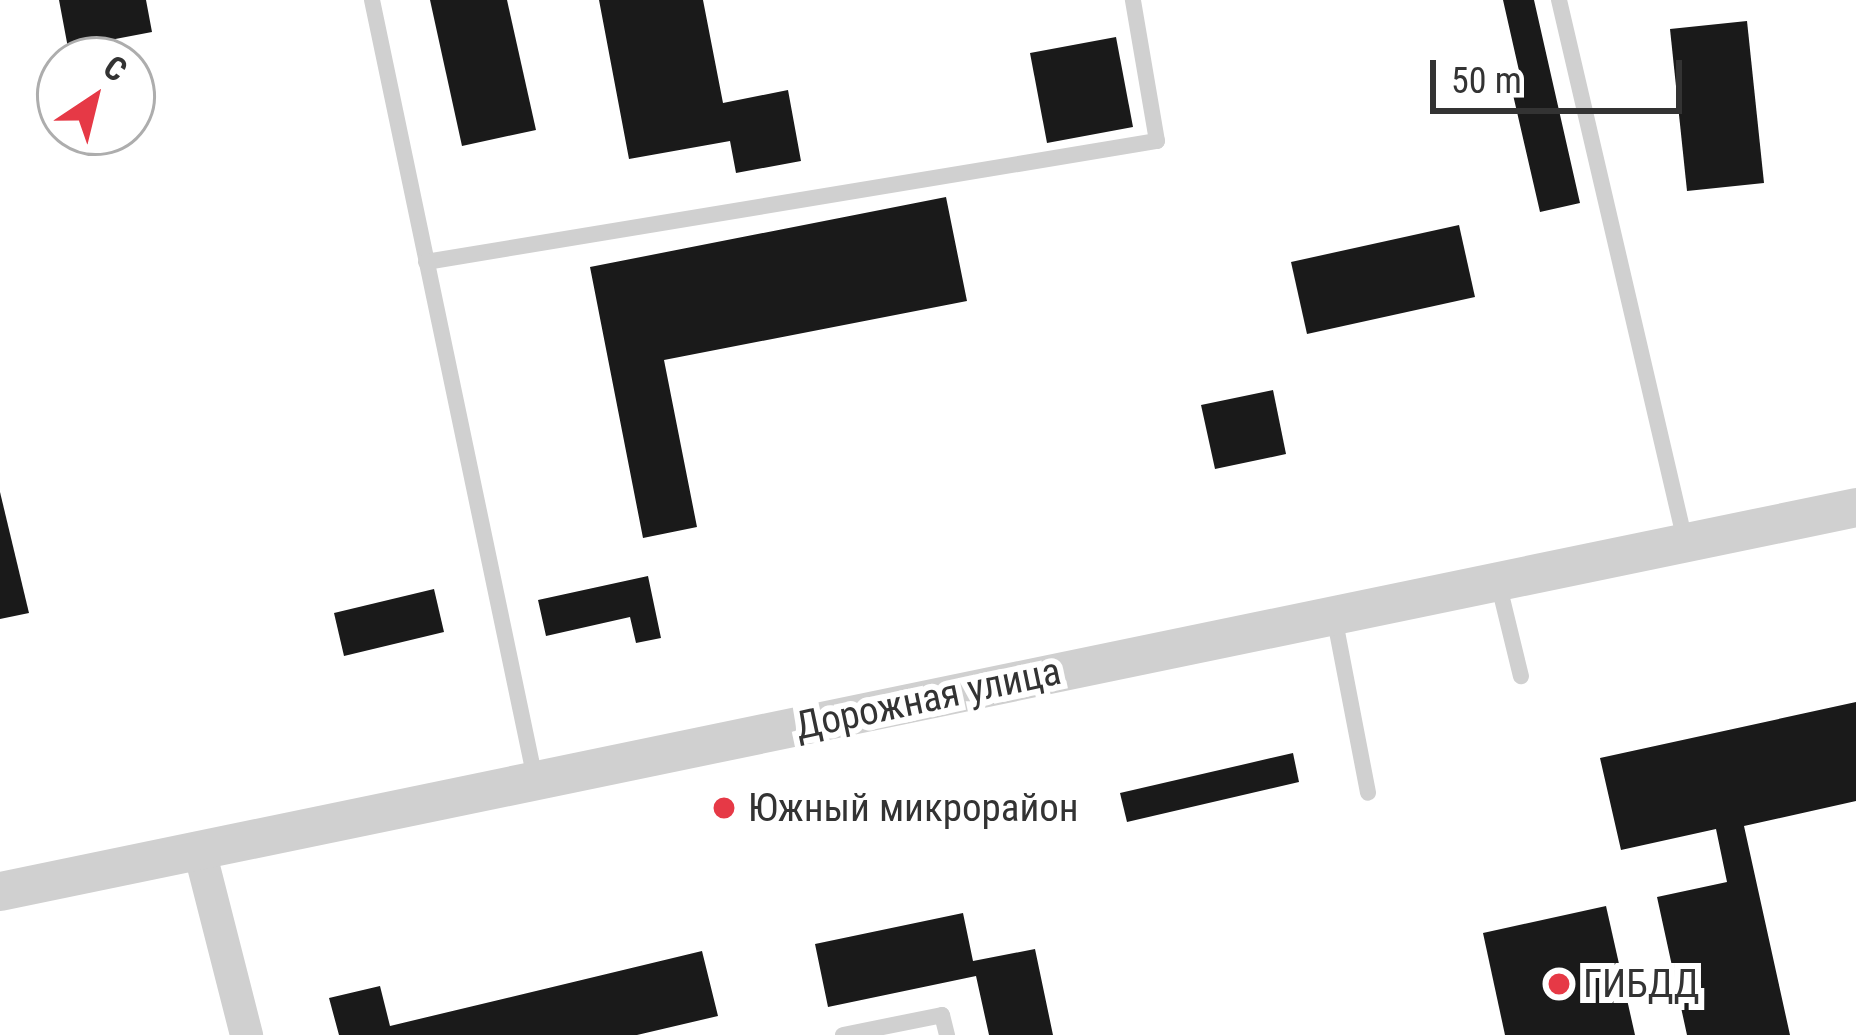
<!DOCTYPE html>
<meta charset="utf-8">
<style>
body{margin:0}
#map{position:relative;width:1856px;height:1035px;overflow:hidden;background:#fff;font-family:"Roboto Condensed",sans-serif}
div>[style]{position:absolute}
.building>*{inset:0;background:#1a1a1a}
.service>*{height:16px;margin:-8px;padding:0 8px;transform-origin:8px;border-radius:8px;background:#d0d0d0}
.minor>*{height:33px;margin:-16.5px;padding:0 16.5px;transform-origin:16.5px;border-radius:16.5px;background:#d0d0d0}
.tertiary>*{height:39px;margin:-19.5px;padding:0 19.5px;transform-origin:19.5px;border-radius:19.5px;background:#d0d0d0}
.dots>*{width:33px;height:33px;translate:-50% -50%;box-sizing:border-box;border:6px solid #fff;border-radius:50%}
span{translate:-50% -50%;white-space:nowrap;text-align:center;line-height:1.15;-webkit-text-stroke:12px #fff;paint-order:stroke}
.street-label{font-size:39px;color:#333}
.poi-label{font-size:39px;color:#333}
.left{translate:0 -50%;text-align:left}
.north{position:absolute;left:36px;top:36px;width:120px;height:120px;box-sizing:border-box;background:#fff;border:3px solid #adadad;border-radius:50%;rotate:35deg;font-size:33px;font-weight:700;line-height:48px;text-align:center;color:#333}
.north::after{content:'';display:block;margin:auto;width:42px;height:54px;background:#e63946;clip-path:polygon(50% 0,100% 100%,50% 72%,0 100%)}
.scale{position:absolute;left:1430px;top:60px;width:252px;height:54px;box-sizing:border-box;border:6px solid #333;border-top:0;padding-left:15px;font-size:36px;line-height:42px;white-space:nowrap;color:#333;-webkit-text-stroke:9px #fff;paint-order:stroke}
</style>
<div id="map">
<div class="building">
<div style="clip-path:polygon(59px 0,146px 0,152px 32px,68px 48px)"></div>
<div style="clip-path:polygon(430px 0,507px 0,536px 130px,462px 146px)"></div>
<div style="clip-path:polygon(599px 0,703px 0,723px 103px,788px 90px,801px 161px,736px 173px,730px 141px,629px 159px)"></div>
<div style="clip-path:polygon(1503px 0,1534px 0,1580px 203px,1540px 212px,1511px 86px,1522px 84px)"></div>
<div style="clip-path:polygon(1747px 21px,1764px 183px,1687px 191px,1670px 29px)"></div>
<div style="clip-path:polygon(1116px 37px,1133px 127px,1047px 143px,1030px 53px)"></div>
<div style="clip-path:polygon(946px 197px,967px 301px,664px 360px,697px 527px,643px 538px,590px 267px)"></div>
<div style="clip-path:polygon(1459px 225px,1475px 297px,1307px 334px,1291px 262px)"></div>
<div style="clip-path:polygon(1273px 390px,1286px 454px,1215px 469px,1201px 405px)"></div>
<div style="clip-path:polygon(0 492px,29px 613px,0 619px)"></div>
<div style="clip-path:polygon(648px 576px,661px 638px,636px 643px,630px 617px,546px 636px,538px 600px)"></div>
<div style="clip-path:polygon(434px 589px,444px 632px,344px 656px,334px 613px)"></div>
<div style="clip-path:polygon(1856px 702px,1856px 801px,1744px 826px,1790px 1035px,1687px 1035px,1657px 897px,1727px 882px,1716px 829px,1621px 850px,1600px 758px)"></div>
<div style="clip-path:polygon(1293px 753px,1299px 782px,1127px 822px,1120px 793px)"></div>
<div style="clip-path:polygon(1606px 906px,1635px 1035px,1505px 1035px,1483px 933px)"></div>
<div style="clip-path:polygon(963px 913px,973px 961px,1035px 949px,1053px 1035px,989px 1035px,976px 976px,828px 1007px,815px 944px)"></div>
<div style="clip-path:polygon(702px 951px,718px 1016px,637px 1035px,339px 1035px,329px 998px,380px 986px,390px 1026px)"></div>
</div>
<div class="service">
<div style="left:372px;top:0;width:796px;rotate:78.18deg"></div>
<div style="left:1559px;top:0;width:555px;rotate:76.89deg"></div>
<div style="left:426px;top:262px;width:741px;rotate:-9.4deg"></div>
<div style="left:1157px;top:141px;width:143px;rotate:-99.7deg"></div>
<div style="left:1498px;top:582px;width:97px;rotate:76.3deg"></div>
<div style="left:1334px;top:616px;width:180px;rotate:79.1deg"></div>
<div style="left:843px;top:1035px;width:101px;rotate:-11.4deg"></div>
<div style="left:942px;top:1015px;width:21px;rotate:76deg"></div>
</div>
<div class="minor">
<div style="left:199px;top:850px;width:191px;rotate:75.7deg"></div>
</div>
<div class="tertiary">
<div style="left:0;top:891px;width:1895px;rotate:-11.69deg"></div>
</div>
<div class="dots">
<div style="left:724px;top:808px;background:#e63946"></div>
<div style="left:1559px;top:984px;background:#e63946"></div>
</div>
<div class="street-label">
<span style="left:928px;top:699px;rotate:-12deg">Дорожная улица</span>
</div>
<div class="poi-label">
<span class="left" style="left:748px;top:808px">Южный микрорайон</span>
<span class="left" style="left:1583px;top:984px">ГИБДД</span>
</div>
<div class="north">С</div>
<div class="scale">50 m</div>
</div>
